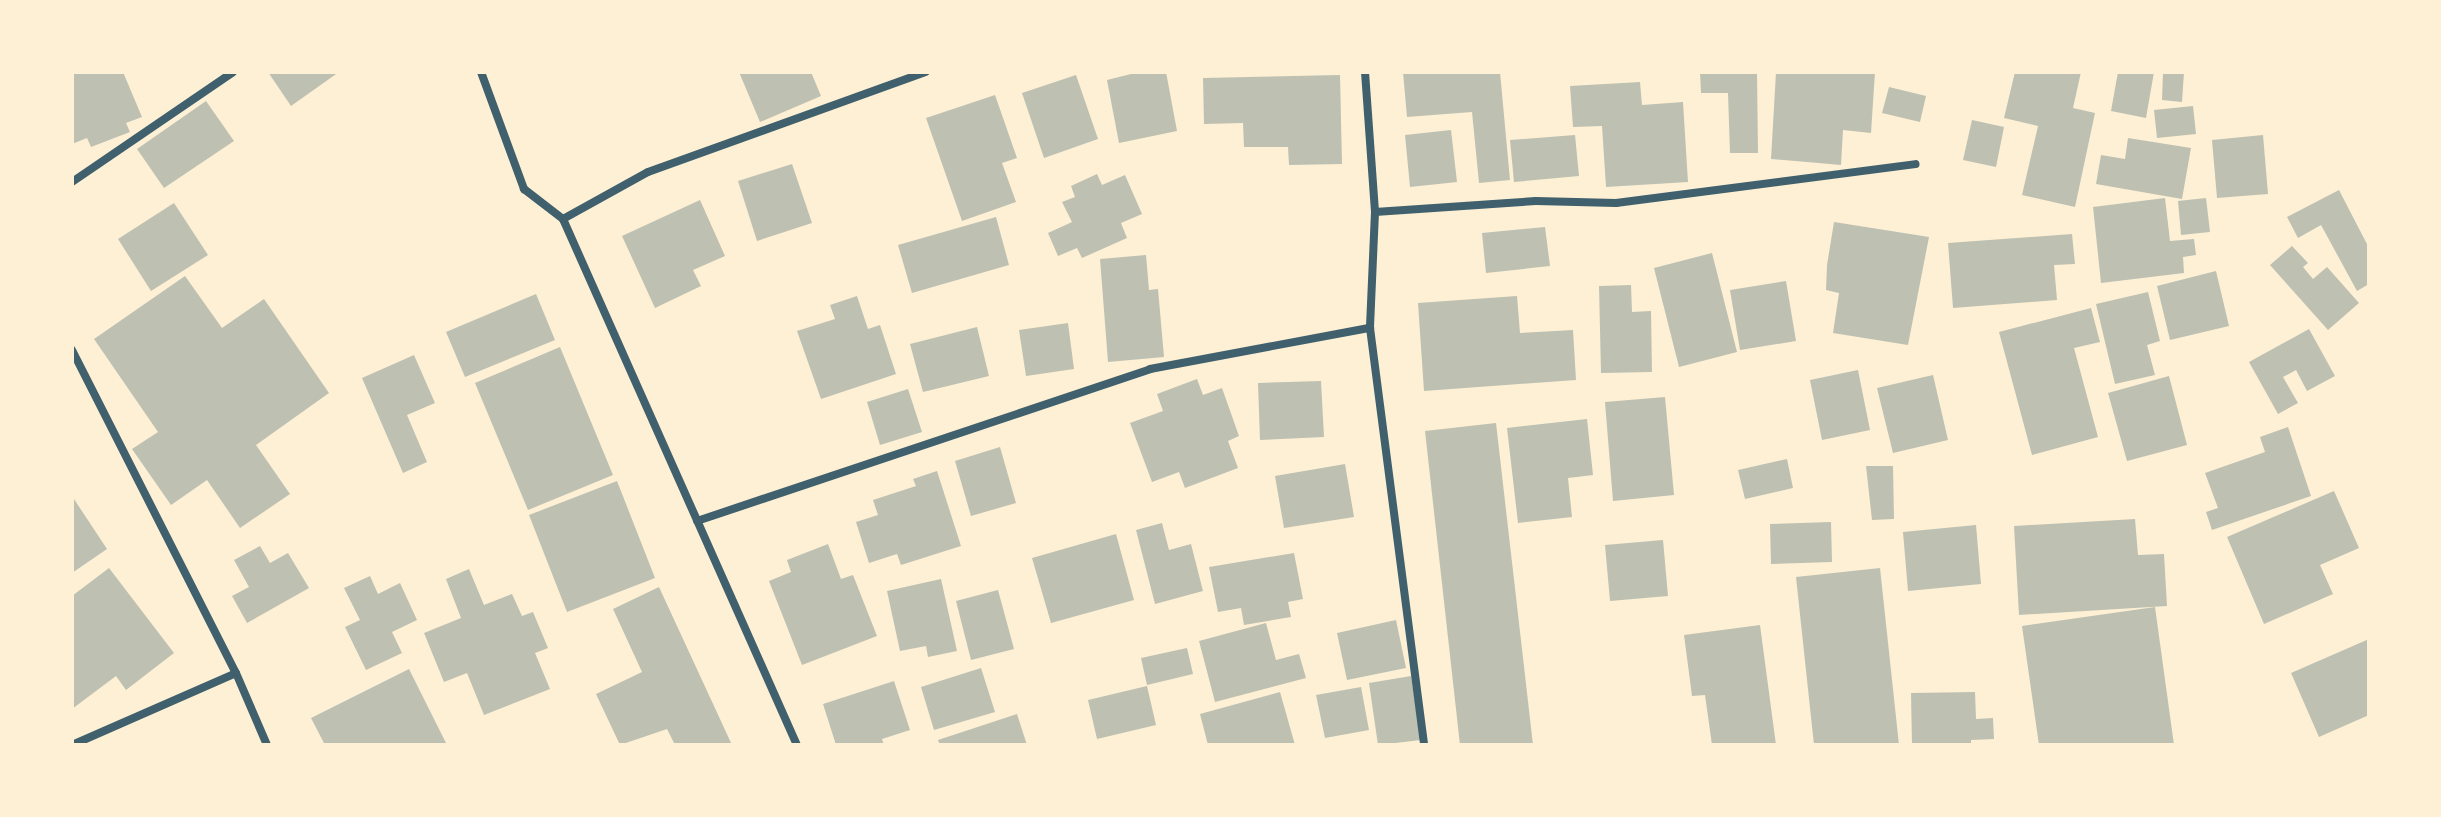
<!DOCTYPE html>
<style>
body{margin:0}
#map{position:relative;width:2441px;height:817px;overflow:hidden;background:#fdf0d5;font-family:Karla,sans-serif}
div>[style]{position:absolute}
.building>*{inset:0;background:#bec0b2}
.minor>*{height:8px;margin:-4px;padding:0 4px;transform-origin:4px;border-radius:4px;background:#3f606c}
span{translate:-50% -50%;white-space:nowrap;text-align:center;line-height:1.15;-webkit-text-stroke:6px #fdf0d5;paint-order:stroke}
.frame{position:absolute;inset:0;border:74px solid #fdf0d5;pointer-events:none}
</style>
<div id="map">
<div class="building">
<div style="clip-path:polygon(72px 72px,123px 72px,142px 117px,126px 123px,130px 132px,91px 147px,87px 138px,72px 144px)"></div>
<div style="clip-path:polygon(268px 72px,339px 72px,291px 106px)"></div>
<div style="clip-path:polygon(739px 72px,811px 72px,821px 96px,760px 122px)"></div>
<div style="clip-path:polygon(1139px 72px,1166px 72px,1177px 131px,1119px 143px,1107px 80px)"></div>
<div style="clip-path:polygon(1403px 72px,1500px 72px,1510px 180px,1479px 183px,1472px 112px,1407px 117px)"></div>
<div style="clip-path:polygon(1700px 72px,1757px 72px,1758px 153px,1730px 153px,1728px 93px,1701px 93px)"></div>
<div style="clip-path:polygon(1776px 72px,1875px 72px,1871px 133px,1843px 130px,1841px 165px,1771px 159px)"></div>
<div style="clip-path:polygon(2015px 72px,2081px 72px,2073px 108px,2095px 113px,2075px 207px,2022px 195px,2038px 126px,2004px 118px)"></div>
<div style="clip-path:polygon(2118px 72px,2154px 72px,2146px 118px,2111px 111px)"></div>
<div style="clip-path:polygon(2163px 72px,2184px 72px,2182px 102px,2162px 100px)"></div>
<div style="clip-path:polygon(1076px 75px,1098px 139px,1044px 158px,1022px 93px)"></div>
<div style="clip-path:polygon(1340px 75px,1342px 164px,1289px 165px,1288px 147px,1244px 147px,1243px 123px,1204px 124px,1203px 78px)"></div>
<div style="clip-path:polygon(1640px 82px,1642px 105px,1683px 102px,1688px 182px,1606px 187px,1602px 126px,1573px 127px,1570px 86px)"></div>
<div style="clip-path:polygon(1889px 87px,1926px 96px,1920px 122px,1882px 113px)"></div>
<div style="clip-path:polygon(995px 95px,1017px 158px,1002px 163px,1016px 202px,962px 221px,926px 118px)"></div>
<div style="clip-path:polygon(206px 101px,234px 141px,164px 188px,137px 149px)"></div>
<div style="clip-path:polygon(2193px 106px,2196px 134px,2157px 138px,2154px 110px)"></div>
<div style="clip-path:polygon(1972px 120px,2004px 127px,1996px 167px,1963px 160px)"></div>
<div style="clip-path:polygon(1451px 130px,1457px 182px,1410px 187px,1405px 135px)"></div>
<div style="clip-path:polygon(1575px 135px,1579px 176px,1514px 182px,1510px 140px)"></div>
<div style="clip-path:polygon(2263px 135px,2268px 194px,2217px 198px,2212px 140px)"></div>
<div style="clip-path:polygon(2128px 138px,2191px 148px,2182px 199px,2096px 184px,2101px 155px,2125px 159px)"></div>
<div style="clip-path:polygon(792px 164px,812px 223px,757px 241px,738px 181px)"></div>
<div style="clip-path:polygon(1097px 174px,1102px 185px,1125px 175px,1142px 214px,1121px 223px,1127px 238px,1082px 258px,1077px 248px,1058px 256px,1048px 233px,1072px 222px,1062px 202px,1075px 197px,1071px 186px)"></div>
<div style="clip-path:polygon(2339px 190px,2369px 248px,2369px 284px,2357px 291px,2321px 225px,2298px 238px,2287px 217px)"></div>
<div style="clip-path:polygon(2165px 198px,2170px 241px,2194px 239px,2196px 255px,2183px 257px,2184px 273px,2101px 283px,2093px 207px)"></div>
<div style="clip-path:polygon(2206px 198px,2210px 232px,2181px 235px,2178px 201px)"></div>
<div style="clip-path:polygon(700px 200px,725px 256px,693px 270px,701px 286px,655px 308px,622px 236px)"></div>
<div style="clip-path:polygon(174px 203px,208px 255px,151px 291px,118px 239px)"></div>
<div style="clip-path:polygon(996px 217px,1009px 265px,912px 293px,898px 245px)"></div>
<div style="clip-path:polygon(1834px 222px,1929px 237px,1908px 345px,1833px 333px,1839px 293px,1826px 290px,1827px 265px)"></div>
<div style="clip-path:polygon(1545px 227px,1550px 266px,1486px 273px,1482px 233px)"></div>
<div style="clip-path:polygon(2072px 234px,2075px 264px,2054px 265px,2057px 300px,1953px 308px,1948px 243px)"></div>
<div style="clip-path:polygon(2292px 246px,2308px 263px,2303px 267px,2313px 279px,2327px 267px,2359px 303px,2328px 330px,2270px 265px)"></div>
<div style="clip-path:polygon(1712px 253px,1737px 352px,1679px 367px,1654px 268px)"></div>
<div style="clip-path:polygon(1146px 255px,1149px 290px,1158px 289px,1164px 357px,1108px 362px,1100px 259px)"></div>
<div style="clip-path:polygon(2216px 271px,2229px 326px,2170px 340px,2157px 286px)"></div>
<div style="clip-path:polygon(185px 276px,222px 328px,264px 299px,329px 393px,256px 445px,290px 494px,240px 528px,207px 480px,171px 505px,132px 449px,158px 432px,94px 339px)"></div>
<div style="clip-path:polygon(1786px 281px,1796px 341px,1740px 350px,1730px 290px)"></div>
<div style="clip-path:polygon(1631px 285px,1632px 312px,1651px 311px,1652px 372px,1601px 373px,1599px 286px)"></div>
<div style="clip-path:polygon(2148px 292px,2160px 341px,2147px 345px,2155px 375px,2115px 384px,2096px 304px)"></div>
<div style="clip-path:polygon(536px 294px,555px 340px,465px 377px,446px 332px)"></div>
<div style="clip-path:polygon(857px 296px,868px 329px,880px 325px,896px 374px,821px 399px,797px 331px,835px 319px,830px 305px)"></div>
<div style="clip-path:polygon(1517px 296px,1520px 333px,1573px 330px,1576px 380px,1424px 391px,1418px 303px)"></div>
<div style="clip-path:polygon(2091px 308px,2100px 342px,2074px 348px,2098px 437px,2032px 455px,1999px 332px)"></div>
<div style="clip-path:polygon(1068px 323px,1074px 369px,1026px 376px,1019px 330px)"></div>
<div style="clip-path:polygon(977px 327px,989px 376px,923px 392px,910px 344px)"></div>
<div style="clip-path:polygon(2309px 329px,2335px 376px,2307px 391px,2296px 370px,2283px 377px,2298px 403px,2278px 414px,2249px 362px)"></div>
<div style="clip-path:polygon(560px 347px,613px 475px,528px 510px,475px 383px)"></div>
<div style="clip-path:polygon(414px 355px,435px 403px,407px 415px,427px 462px,403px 473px,362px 378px)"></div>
<div style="clip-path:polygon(1858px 370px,1870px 430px,1822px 440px,1810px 380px)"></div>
<div style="clip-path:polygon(1933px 375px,1948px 440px,1893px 453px,1877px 388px)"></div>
<div style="clip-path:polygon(2169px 376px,2187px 445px,2127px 461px,2108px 393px)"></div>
<div style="clip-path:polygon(1197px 379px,1203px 395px,1222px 388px,1239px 436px,1228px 441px,1238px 468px,1185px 488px,1179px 472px,1152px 482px,1130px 423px,1163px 411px,1157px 394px)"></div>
<div style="clip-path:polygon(1321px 381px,1324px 437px,1260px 440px,1258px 383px)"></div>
<div style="clip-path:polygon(908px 389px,922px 432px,880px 445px,867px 402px)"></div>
<div style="clip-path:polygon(1665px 397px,1674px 495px,1613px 501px,1605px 402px)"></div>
<div style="clip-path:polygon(1587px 419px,1593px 475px,1568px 478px,1572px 517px,1518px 523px,1507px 428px)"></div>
<div style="clip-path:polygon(1496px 423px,1533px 745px,1460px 745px,1425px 431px)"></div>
<div style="clip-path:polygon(2288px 427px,2311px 496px,2212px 530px,2206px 512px,2218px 508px,2205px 473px,2265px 452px,2260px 437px)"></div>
<div style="clip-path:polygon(1000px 447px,1016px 503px,971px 516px,955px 461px)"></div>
<div style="clip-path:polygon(1787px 459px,1793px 488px,1745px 499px,1738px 470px)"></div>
<div style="clip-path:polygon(1345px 464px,1354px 517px,1284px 528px,1275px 476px)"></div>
<div style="clip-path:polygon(1866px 466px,1893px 466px,1894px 519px,1872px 520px)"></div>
<div style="clip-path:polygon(937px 471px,961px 546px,901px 565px,897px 554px,869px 563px,856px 522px,878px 515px,873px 500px,916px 486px,913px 479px)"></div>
<div style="clip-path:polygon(617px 481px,655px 578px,567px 612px,529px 515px)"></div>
<div style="clip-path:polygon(2334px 491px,2359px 548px,2320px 565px,2333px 594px,2264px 624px,2227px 537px)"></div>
<div style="clip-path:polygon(72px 496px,107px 549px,72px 573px)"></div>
<div style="clip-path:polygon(2135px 519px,2138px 555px,2164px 554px,2167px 606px,2019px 615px,2014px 526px)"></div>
<div style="clip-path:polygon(1831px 522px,1832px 562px,1771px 564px,1770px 524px)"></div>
<div style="clip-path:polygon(1162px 523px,1169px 550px,1191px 544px,1203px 591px,1155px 604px,1136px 530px)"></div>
<div style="clip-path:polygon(1976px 525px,1981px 584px,1908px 591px,1903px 532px)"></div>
<div style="clip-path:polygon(1116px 534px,1134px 600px,1051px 623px,1032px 558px)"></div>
<div style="clip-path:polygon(1663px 540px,1668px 596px,1610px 601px,1605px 545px)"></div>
<div style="clip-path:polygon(828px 544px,841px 579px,853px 575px,877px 636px,802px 665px,769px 581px,791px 572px,787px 560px)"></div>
<div style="clip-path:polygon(260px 546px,270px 563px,288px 553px,309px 588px,247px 623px,232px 596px,249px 587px,234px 560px)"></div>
<div style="clip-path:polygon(1294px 553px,1303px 599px,1288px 602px,1291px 617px,1244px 625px,1241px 608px,1218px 612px,1209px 567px)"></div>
<div style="clip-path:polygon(109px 568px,174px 653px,126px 690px,116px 676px,72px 709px,72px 596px)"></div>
<div style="clip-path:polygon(1880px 568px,1899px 745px,1814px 745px,1796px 577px)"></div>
<div style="clip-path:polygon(469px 569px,484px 605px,512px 594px,522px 616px,533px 612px,548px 648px,535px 653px,550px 689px,484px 715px,467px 673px,444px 682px,424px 633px,461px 618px,446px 579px)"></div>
<div style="clip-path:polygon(370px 576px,378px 594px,400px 583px,417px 620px,392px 632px,402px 653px,366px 670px,345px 627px,360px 620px,344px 588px)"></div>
<div style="clip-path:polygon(941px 579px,957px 651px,928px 657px,926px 646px,900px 651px,887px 591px)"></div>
<div style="clip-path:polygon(659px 587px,732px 745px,675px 745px,667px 729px,620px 745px,596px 694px,642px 672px,613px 609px)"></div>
<div style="clip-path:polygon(998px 590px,1014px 649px,971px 660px,956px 601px)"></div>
<div style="clip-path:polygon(2155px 607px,2174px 745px,2039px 745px,2022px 626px)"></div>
<div style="clip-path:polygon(1396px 620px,1406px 668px,1347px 680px,1337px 633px)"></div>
<div style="clip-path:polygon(1266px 623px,1276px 660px,1299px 654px,1306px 678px,1215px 702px,1199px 641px)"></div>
<div style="clip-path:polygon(1760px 625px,1776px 745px,1712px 745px,1705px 695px,1692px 696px,1684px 635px)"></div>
<div style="clip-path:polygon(2369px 639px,2369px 715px,2319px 737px,2291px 673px)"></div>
<div style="clip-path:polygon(1187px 648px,1193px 674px,1147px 685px,1141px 658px)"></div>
<div style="clip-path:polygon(981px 668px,995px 712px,934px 730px,921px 687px)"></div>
<div style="clip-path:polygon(409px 669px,447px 745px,325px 745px,311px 718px)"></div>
<div style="clip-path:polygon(1411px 676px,1421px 740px,1378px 745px,1369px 683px)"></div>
<div style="clip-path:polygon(894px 681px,910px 730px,882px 739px,884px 745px,836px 745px,823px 704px)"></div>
<div style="clip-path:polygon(1147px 686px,1156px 725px,1097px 739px,1088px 700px)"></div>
<div style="clip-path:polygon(1361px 687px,1369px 730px,1325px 738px,1316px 695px)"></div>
<div style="clip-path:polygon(1280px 692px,1295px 745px,1208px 745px,1200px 714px)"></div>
<div style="clip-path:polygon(1975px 692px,1976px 719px,1993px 718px,1994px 739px,1971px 740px,1971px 745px,1912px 745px,1911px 693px)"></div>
<div style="clip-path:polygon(1017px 714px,1027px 745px,940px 745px,938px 740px)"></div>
</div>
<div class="minor">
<div style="left:481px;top:72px;width:125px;rotate:69.8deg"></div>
<div style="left:524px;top:189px;width:49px;rotate:37.6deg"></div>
<div style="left:563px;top:219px;width:576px;rotate:66.02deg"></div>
<div style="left:1365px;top:72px;width:140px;rotate:85.9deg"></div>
<div style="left:1375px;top:212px;width:116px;rotate:92.5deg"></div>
<div style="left:1370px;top:328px;width:420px;rotate:82.6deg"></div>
<div style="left:72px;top:182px;width:195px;rotate:-34.3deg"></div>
<div style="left:1375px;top:212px;width:161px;rotate:-3.9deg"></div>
<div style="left:1536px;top:201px;width:80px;rotate:1.4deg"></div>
<div style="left:1616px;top:203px;width:302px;rotate:-7.4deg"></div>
<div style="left:563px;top:219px;width:97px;rotate:-28.9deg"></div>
<div style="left:648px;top:172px;width:295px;rotate:-19.8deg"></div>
<div style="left:72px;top:350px;width:362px;rotate:63.1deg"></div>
<div style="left:236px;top:673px;width:78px;rotate:66.7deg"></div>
<div style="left:697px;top:521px;width:478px;rotate:-18.5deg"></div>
<div style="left:1150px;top:369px;width:224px;rotate:-10.6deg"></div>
<div style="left:72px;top:745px;width:179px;rotate:-23.7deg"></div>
</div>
<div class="frame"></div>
</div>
